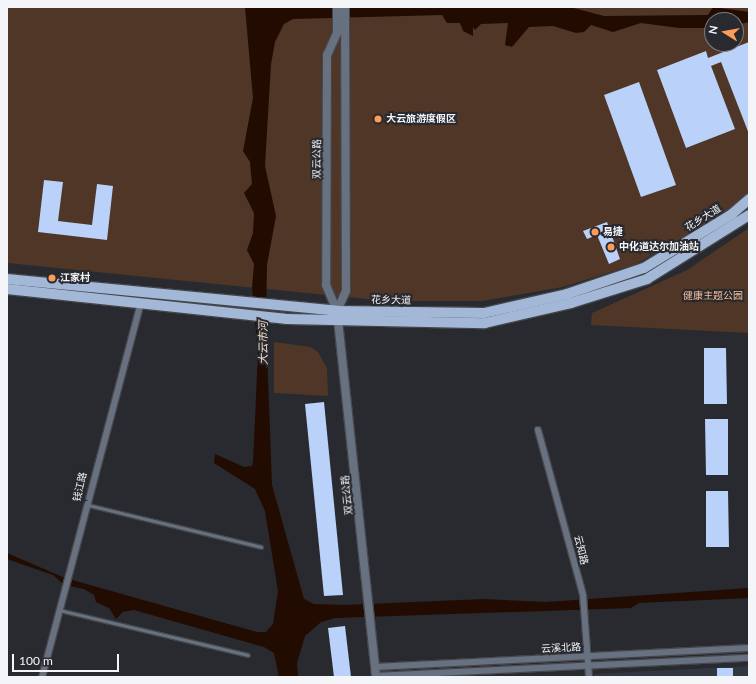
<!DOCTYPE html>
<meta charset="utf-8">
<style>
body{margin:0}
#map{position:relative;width:756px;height:684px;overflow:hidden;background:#282a2f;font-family:Lato,"Noto Sans SC",sans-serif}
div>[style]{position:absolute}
.built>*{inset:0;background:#313740}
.green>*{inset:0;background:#4f3626}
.water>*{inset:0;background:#220b00}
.building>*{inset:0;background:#bad2f9}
.roads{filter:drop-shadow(1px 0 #44464b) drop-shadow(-1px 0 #44464b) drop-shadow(0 1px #44464b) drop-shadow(0 -1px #44464b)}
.service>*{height:3px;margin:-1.5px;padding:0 1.5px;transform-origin:1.5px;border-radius:1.5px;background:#677180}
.minor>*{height:6px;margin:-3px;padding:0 3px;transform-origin:3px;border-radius:3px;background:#677180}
.tertiary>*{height:8px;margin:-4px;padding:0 4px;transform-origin:4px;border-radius:4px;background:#677180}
.primary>*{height:10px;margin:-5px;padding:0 5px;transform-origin:5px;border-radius:5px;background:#a3b7d7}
.dots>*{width:11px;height:11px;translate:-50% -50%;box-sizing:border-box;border:2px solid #282a2f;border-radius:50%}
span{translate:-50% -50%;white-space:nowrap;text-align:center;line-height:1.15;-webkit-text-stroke:4px #282a2f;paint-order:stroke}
.poi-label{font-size:10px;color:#f3f5f8;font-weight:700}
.left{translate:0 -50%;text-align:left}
.street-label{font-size:10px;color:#f3f5f8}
.park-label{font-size:10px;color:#fdbe96}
.water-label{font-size:11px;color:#f8decd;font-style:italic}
.frame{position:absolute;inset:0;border:8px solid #f3f5f8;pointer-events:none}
.north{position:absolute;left:704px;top:12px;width:40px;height:40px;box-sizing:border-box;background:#282a2f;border:1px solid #797b7f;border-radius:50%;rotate:281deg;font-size:11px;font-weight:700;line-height:16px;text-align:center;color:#f3f5f8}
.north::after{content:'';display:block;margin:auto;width:14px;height:18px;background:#fe9c57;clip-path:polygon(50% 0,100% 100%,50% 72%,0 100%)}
.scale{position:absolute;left:12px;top:654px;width:107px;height:18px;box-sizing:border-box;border:2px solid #f3f5f8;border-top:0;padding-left:5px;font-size:12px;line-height:14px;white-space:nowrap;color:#f3f5f8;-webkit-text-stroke:3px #282a2f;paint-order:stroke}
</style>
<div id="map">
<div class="built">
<div style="clip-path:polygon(749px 666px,749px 677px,594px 677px,594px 674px)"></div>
</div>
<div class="green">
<div style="clip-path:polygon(evenodd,7px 7px,749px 7px,749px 195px,731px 210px,636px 264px,563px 287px,482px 301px,387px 301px,7px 263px,7px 7px,712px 20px,736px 20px,736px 44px,712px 44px,712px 20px)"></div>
<div style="clip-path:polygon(749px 228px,749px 333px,591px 325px,592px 313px,687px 270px)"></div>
<div style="clip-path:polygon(274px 342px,311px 347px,318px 352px,327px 368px,328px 396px,274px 393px)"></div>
</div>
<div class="water">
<div style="clip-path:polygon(245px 7px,570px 7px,604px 16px,708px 15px,713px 7px,749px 12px,749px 22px,736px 25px,736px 20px,712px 20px,712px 28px,679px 28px,641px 23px,613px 32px,591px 25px,584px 32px,576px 33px,553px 26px,529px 27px,512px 47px,505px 45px,508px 23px,481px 24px,475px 30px,473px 27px,473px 36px,463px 31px,460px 23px,447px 23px,442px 15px,293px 19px,284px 24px,275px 42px,271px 64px,265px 166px,276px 216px,267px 265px,266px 327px,272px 485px,304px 599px,314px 604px,345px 605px,484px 599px,546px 602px,749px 588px,749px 598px,639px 603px,631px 608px,335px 618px,321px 622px,305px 636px,297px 663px,298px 677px,279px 677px,274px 653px,264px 647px,134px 610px,123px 612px,116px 619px,109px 608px,96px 602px,94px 595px,84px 589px,64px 585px,53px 575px,7px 559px,7px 553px,65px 578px,257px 632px,266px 632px,273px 624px,278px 591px,265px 511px,255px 489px,214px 463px,215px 454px,244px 467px,252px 466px,253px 462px,258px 354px,252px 287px,254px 264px,247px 250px,253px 233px,254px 213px,244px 193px,252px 184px,250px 162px,243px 151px,253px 98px)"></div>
</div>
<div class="building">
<div style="clip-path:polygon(749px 42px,749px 134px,721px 62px,711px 66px,735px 129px,686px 148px,657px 70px,706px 51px,708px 58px)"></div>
<div style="clip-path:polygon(639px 82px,676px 185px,641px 197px,604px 95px)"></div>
<div style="clip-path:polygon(44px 180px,63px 182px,58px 221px,92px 225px,97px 184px,113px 186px,107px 240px,38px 232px)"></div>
<div style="clip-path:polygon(607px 222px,620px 259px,609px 264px,597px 235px,587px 239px,583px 231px)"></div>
<div style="clip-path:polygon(704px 348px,726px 348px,727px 404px,704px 404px)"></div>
<div style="clip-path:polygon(324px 402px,343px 595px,324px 596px,305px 404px)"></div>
<div style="clip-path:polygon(705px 419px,728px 419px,728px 475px,706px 475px)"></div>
<div style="clip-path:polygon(706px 491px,728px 491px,729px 547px,706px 547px)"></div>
<div style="clip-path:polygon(345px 626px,351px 677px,334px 677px,328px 628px)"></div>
<div style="clip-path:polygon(717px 668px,733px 668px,733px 677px,717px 677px)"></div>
</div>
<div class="roads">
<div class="service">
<div style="left:88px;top:505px;width:178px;rotate:13.6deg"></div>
<div style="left:59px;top:610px;width:194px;rotate:13.4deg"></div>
</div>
<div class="minor">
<div style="left:538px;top:430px;width:171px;rotate:74.7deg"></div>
<div style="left:583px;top:595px;width:82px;rotate:85.8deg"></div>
<div style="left:375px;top:667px;width:374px;rotate:-2.9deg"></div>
<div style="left:375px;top:676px;width:374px;rotate:-2.8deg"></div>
<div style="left:42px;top:677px;width:387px;rotate:-75.2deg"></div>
</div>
<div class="tertiary">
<div style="left:337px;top:7px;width:26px;rotate:90deg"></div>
<div style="left:337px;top:33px;width:24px;rotate:114deg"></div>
<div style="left:327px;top:55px;width:230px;rotate:90.2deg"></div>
<div style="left:326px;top:285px;width:28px;rotate:67deg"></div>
<div style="left:337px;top:311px;width:368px;rotate:83.9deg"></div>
<div style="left:337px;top:311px;width:22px;rotate:-66deg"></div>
<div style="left:346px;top:291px;width:284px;rotate:-90.2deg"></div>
</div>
<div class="primary">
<div style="left:7px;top:279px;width:332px;rotate:5.5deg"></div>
<div style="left:337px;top:311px;width:147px;rotate:0.8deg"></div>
<div style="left:484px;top:313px;width:85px;rotate:-12.9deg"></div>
<div style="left:567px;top:294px;width:81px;rotate:-18.7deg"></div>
<div style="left:644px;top:268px;width:103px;rotate:-31.5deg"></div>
<div style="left:732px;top:214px;width:23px;rotate:-41deg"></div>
<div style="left:7px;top:289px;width:282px;rotate:6.1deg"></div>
<div style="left:287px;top:319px;width:198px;rotate:1.2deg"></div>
<div style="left:485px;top:323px;width:88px;rotate:-13.1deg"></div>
<div style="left:571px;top:303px;width:80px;rotate:-17.5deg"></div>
<div style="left:647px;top:279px;width:120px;rotate:-32.1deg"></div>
</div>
</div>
<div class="dots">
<div style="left:378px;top:119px;background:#fe9c57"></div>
<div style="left:595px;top:232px;background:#fe9c57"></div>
<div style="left:611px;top:247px;background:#fe9c57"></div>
<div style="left:52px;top:278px;background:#fe9c57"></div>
</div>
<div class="poi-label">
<span class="left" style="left:386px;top:119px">大云旅游度假区</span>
<span class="left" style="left:603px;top:232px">易捷</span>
<span class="left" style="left:619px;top:247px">中化道达尔加油站</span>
<span class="left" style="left:60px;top:278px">江家村</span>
</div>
<div class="street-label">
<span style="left:317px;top:159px;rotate:-90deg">双云公路</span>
<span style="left:703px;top:218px;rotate:-32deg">花乡大道</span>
<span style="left:391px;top:300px;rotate:1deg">花乡大道</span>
<span style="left:80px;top:487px;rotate:-77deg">钱江路</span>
<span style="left:347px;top:495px;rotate:-96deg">双云公路</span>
<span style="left:581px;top:550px;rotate:76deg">云知路</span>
<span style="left:561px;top:648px;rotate:-3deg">云溪北路</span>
</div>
<div class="park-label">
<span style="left:713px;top:296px">健康主题公园</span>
</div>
<div class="water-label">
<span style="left:263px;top:343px;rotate:-90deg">大云市河</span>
</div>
<div class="frame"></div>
<div class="north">N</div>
<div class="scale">100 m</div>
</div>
